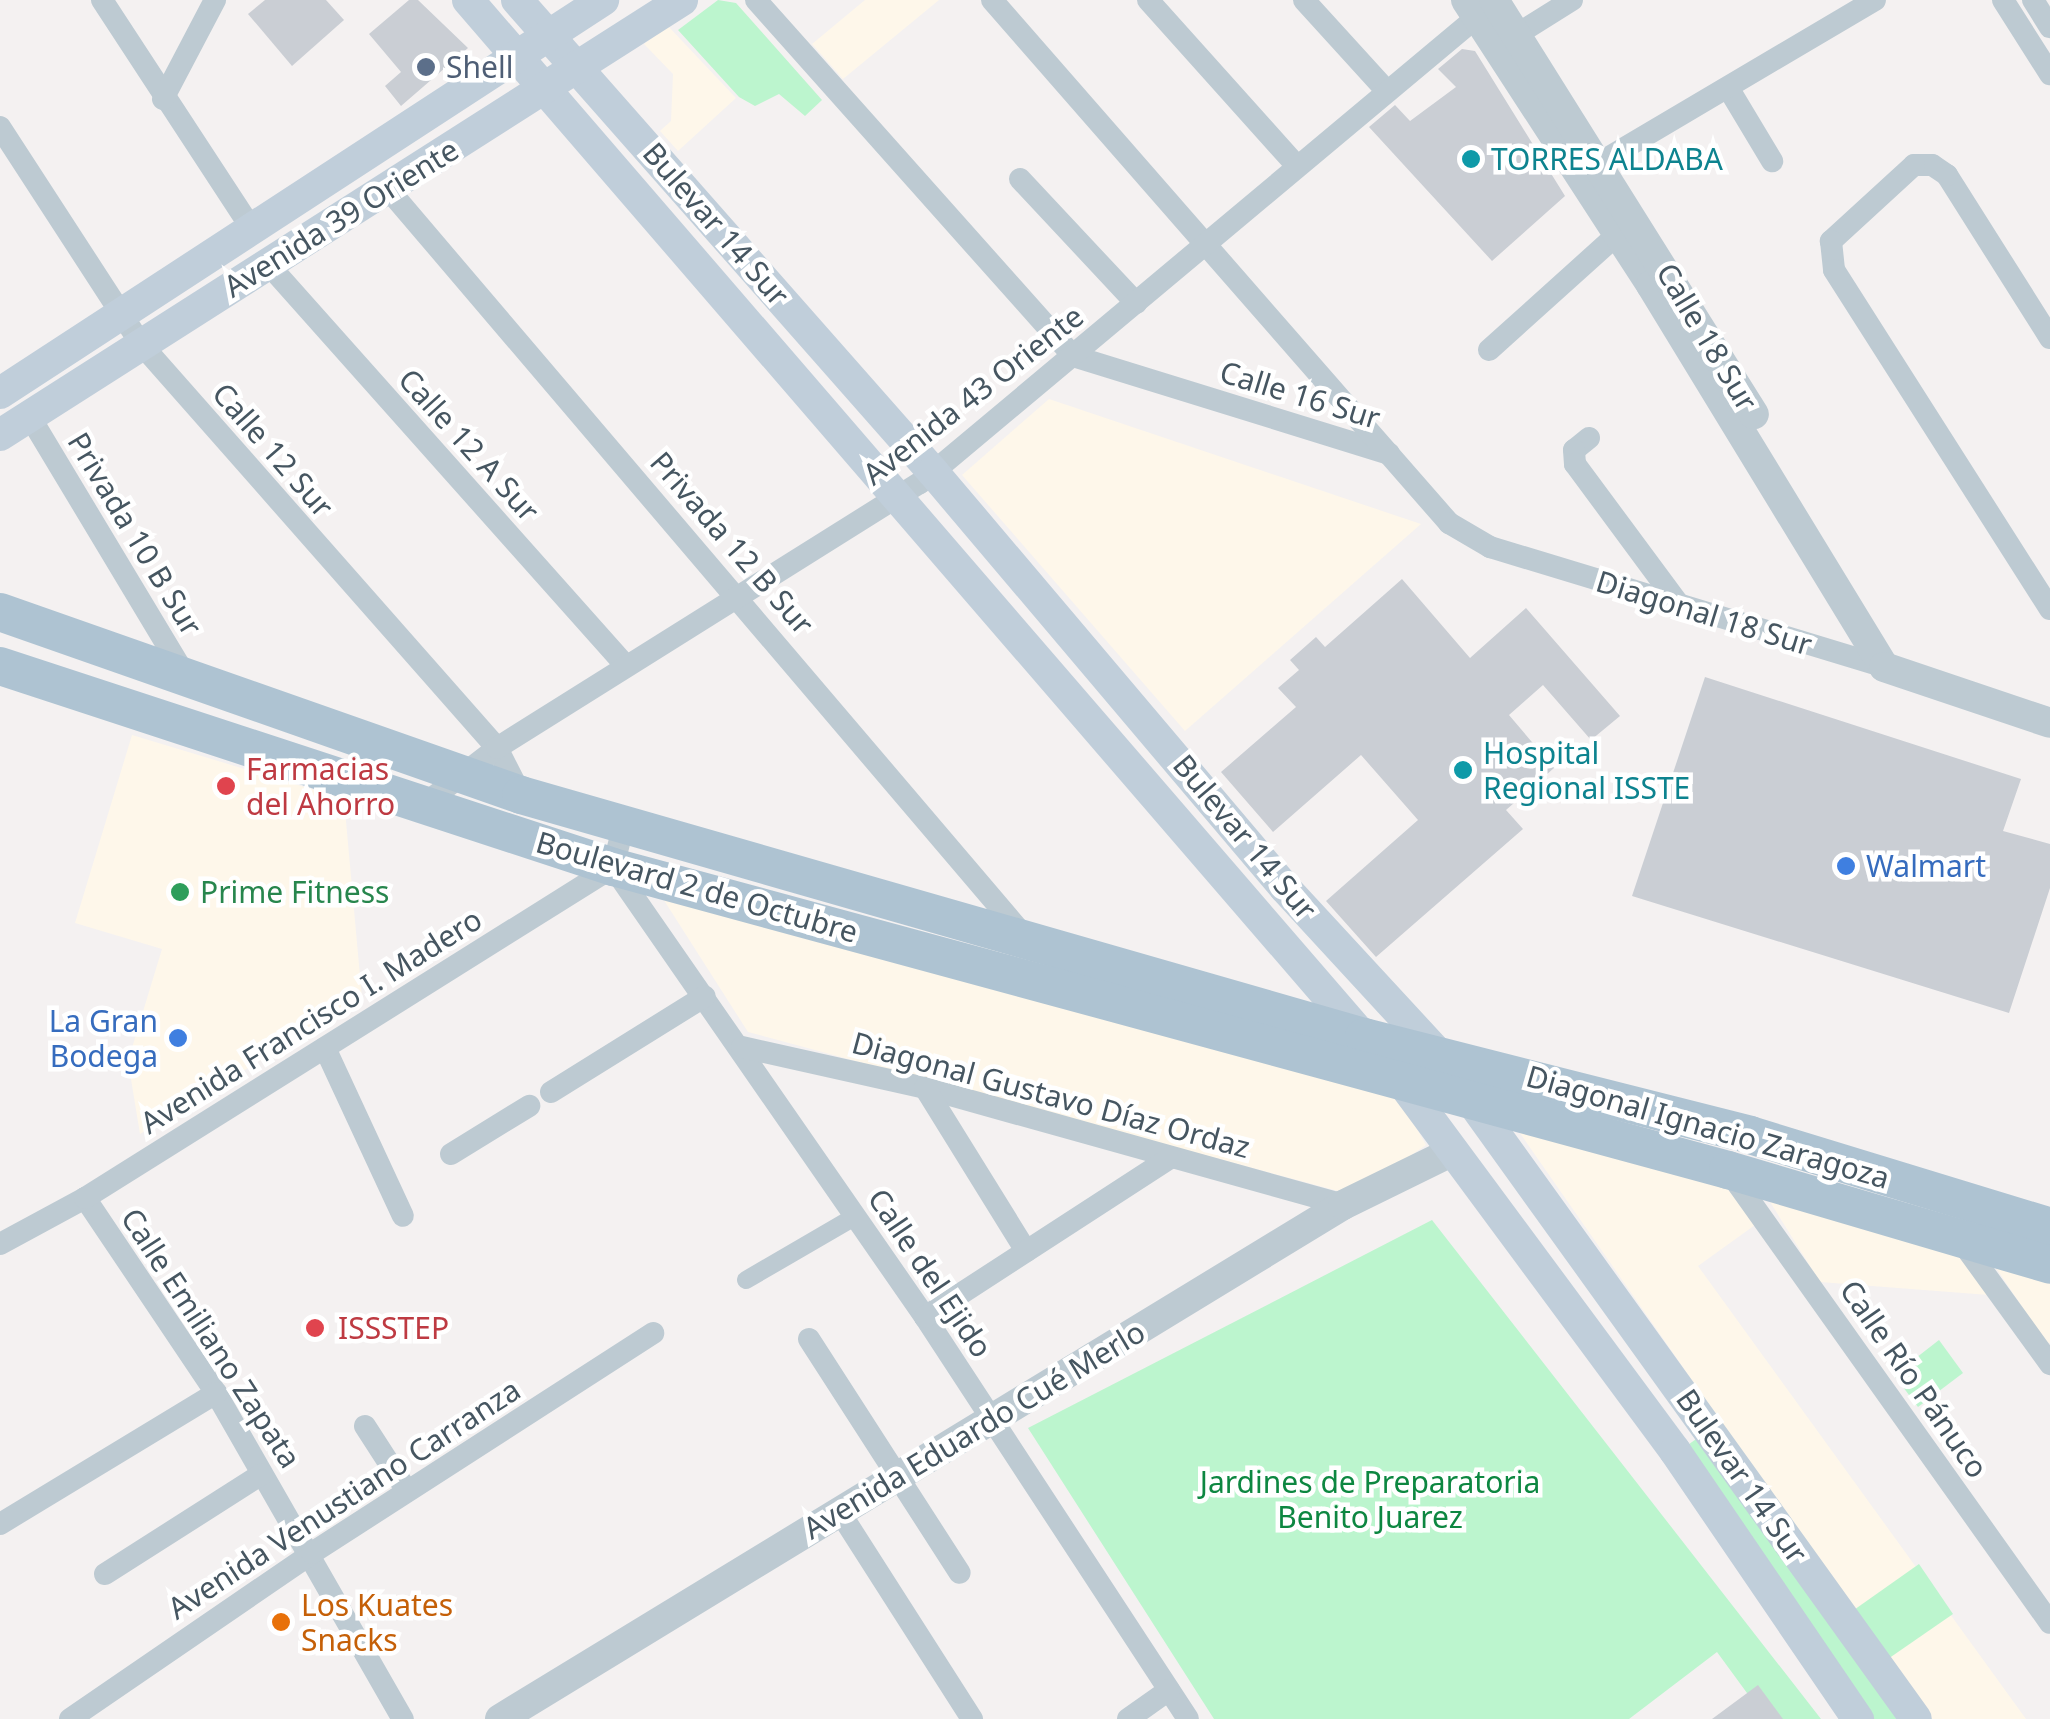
<!DOCTYPE html>
<meta charset="utf-8">
<style>
body{margin:0}
#map{position:relative;width:2050px;height:1719px;overflow:hidden;background:#f4f1f1;font-family:"Noto Sans",sans-serif}
div>[style]{position:absolute}
.commercial>*{inset:0;background:#fef7ea}
.green>*{inset:0;background:#bcf5ce}
.building>*{inset:0;background:#caced4}
.pedestrian>*{height:18px;margin:-9px;padding:0 9px;transform-origin:9px;border-radius:9px;background:#bdcad2}
.minor>*{height:22px;margin:-11px;padding:0 11px;transform-origin:11px;border-radius:11px;background:#bdcad2}
.tertiary>*{height:30px;margin:-15px;padding:0 15px;transform-origin:15px;border-radius:15px;background:#bdcad2}
.secondary>*{height:32px;margin:-16px;padding:0 16px;transform-origin:16px;border-radius:16px;background:#c0ceda}
.primary>*{height:38px;margin:-19px;padding:0 19px;transform-origin:19px;border-radius:19px;background:#aec3d2}
.dots>*{width:28px;height:28px;translate:-50% -50%;box-sizing:border-box;border:5px solid #fff;border-radius:50%}
span{translate:-50% -50%;white-space:nowrap;text-align:center;line-height:1.15;-webkit-text-stroke:9px #fff;paint-order:stroke}
.service-label{font-size:30px;color:#4e5e75}
.left{translate:0 -50%;text-align:left}
.culture-label{font-size:30px;color:#0d838f}
.street-label{font-size:30px;color:#465661}
.health-label{font-size:30px;color:#be3a42}
.shop-label{font-size:30px;color:#366cbe}
.right{translate:-100% -50%;text-align:right}
.leisure-label{font-size:30px;color:#27864d}
.park-label{font-size:30px;color:#0d8741}
.food-label{font-size:30px;color:#c56008}
</style>
<div id="map">
<div class="commercial">
<div style="clip-path:polygon(865px 0,939px 0,843px 79px,812px 44px)"></div>
<div style="clip-path:polygon(668px 26px,736px 98px,678px 151px,660px 131px,671px 121px,673px 74px,644px 44px)"></div>
<div style="clip-path:polygon(1049px 399px,1421px 524px,1185px 731px,962px 475px)"></div>
<div style="clip-path:polygon(132px 735px,344px 799px,362px 998px,140px 1134px,128px 1061px,162px 949px,75px 923px)"></div>
<div style="clip-path:polygon(660px 894px,1393px 1087px,1426px 1145px,1353px 1195px,748px 1032px)"></div>
<div style="clip-path:polygon(1508px 1116px,1727px 1188px,1755px 1225px,1698px 1266px,2026px 1719px,1928px 1719px)"></div>
<div style="clip-path:polygon(1767px 1197px,1960px 1252px,1989px 1295px,1820px 1282px)"></div>
<div style="clip-path:polygon(1992px 1262px,2050px 1277px,2050px 1343px,2046px 1342px)"></div>
</div>
<div class="green">
<div style="clip-path:polygon(718px 0,736px 3px,822px 100px,805px 116px,779px 94px,755px 106px,739px 97px,678px 30px)"></div>
<div style="clip-path:polygon(1432px 1220px,1821px 1719px,1766px 1719px,1717px 1652px,1629px 1719px,1214px 1719px,1028px 1428px)"></div>
<div style="clip-path:polygon(1939px 1340px,1963px 1373px,1918px 1407px,1894px 1375px)"></div>
<div style="clip-path:polygon(1706px 1432px,1902px 1719px,1874px 1719px,1678px 1452px)"></div>
<div style="clip-path:polygon(1919px 1564px,1953px 1614px,1885px 1661px,1851px 1612px)"></div>
</div>
<div class="building">
<div style="clip-path:polygon(265px 0,326px 0,344px 20px,292px 66px,248px 14px)"></div>
<div style="clip-path:polygon(409px 0,418px 0,468px 48px,401px 106px,385px 86px,401px 72px,369px 34px)"></div>
<div style="clip-path:polygon(1462px 49px,1475px 51px,1565px 196px,1492px 261px,1369px 127px,1395px 105px,1410px 121px,1456px 87px,1438px 69px)"></div>
<div style="clip-path:polygon(1402px 579px,1470px 658px,1526px 608px,1620px 716px,1591px 740px,1543px 685px,1509px 715px,1554px 768px,1506px 810px,1523px 829px,1376px 957px,1326px 901px,1418px 820px,1361px 755px,1273px 832px,1221px 772px,1296px 707px,1278px 688px,1299px 670px,1290px 660px,1316px 637px,1325px 647px)"></div>
<div style="clip-path:polygon(1705px 677px,2021px 779px,2003px 831px,2050px 844px,2050px 888px,2009px 1013px,1632px 896px)"></div>
<div style="clip-path:polygon(1758px 1685px,1783px 1719px,1712px 1719px)"></div>
</div>
<div class="pedestrian">
<div style="left:746px;top:1280px;width:127px;rotate:-30.2deg"></div>
</div>
<div class="minor">
<div style="left:102px;top:0;width:276px;rotate:56.8deg"></div>
<div style="left:756px;top:0;width:477px;rotate:48.3deg"></div>
<div style="left:1073px;top:356px;width:331px;rotate:17.2deg"></div>
<div style="left:992px;top:0;width:695px;rotate:48.85deg"></div>
<div style="left:1449px;top:523px;width:48px;rotate:30.3deg"></div>
<div style="left:1490px;top:547px;width:412px;rotate:16.9deg"></div>
<div style="left:1148px;top:0;width:223px;rotate:48.1deg"></div>
<div style="left:1304px;top:0;width:122px;rotate:47.7deg"></div>
<div style="left:2003px;top:0;width:88px;rotate:57.6deg"></div>
<div style="left:2033px;top:0;width:32px;rotate:58deg"></div>
<div style="left:1516px;top:35px;width:66px;rotate:-32deg"></div>
<div style="left:1730px;top:91px;width:82px;rotate:59deg"></div>
<div style="left:163px;top:99px;width:112px;rotate:-62.3deg"></div>
<div style="left:0;top:127px;width:259px;rotate:57deg"></div>
<div style="left:141px;top:344px;width:538px;rotate:48.61deg"></div>
<div style="left:497px;top:748px;width:53px;rotate:62.9deg"></div>
<div style="left:1584px;top:172px;width:338px;rotate:-30.6deg"></div>
<div style="left:1020px;top:179px;width:170px;rotate:46.9deg"></div>
<div style="left:388px;top:189px;width:984px;rotate:49.58deg"></div>
<div style="left:268px;top:264px;width:538px;rotate:48.31deg"></div>
<div style="left:2050px;top:338px;width:193px;rotate:-122.3deg"></div>
<div style="left:1947px;top:175px;width:18px;rotate:-146deg"></div>
<div style="left:1932px;top:165px;width:18px;rotate:180deg"></div>
<div style="left:1914px;top:165px;width:113px;rotate:137.5deg"></div>
<div style="left:1831px;top:241px;width:29px;rotate:84deg"></div>
<div style="left:1834px;top:270px;width:402px;rotate:57.5deg"></div>
<div style="left:1489px;top:350px;width:173px;rotate:-42deg"></div>
<div style="left:30px;top:417px;width:301px;rotate:59deg"></div>
<div style="left:1589px;top:438px;width:19px;rotate:141deg"></div>
<div style="left:1574px;top:450px;width:14px;rotate:86deg"></div>
<div style="left:1575px;top:464px;width:178px;rotate:53.5deg"></div>
<div style="left:422px;top:806px;width:95px;rotate:-37.7deg"></div>
<div style="left:497px;top:748px;width:499px;rotate:-32.1deg"></div>
<div style="left:920px;top:483px;width:726px;rotate:-39.92deg"></div>
<div style="left:615px;top:870px;width:544px;rotate:55.26deg"></div>
<div style="left:925px;top:1317px;width:480px;rotate:56.8deg"></div>
<div style="left:742px;top:1047px;width:188px;rotate:12.6deg"></div>
<div style="left:925px;top:1088px;width:434px;rotate:15.6deg"></div>
<div style="left:325px;top:1048px;width:185px;rotate:65.1deg"></div>
<div style="left:925px;top:1088px;width:192px;rotate:58.2deg"></div>
<div style="left:551px;top:1092px;width:181px;rotate:-31.9deg"></div>
<div style="left:451px;top:1154px;width:92px;rotate:-31.6deg"></div>
<div style="left:1730px;top:1173px;width:552px;rotate:54.58deg"></div>
<div style="left:85px;top:1198px;width:235px;rotate:56.1deg"></div>
<div style="left:216px;top:1393px;width:376px;rotate:60.2deg"></div>
<div style="left:1961px;top:1241px;width:152px;rotate:54.1deg"></div>
<div style="left:0;top:1244px;width:97px;rotate:-28.4deg"></div>
<div style="left:85px;top:1198px;width:623px;rotate:-32.08deg"></div>
<div style="left:613px;top:867px;width:44px;rotate:-75.7deg"></div>
<div style="left:925px;top:1317px;width:293px;rotate:-33deg"></div>
<div style="left:809px;top:1339px;width:278px;rotate:57.2deg"></div>
<div style="left:365px;top:1426px;width:77px;rotate:57.1deg"></div>
<div style="left:839px;top:1511px;width:247px;rotate:57.4deg"></div>
<div style="left:0;top:1524px;width:253px;rotate:-31.2deg"></div>
<div style="left:105px;top:1574px;width:186px;rotate:-32.5deg"></div>
<div style="left:70px;top:1719px;width:293px;rotate:-34.4deg"></div>
<div style="left:312px;top:1553px;width:406px;rotate:-32.8deg"></div>
<div style="left:1128px;top:1719px;width:50px;rotate:-35.3deg"></div>
</div>
<div class="tertiary">
<div style="left:1466px;top:0;width:340px;rotate:57deg"></div>
<div style="left:1651px;top:285px;width:447px;rotate:58.6deg"></div>
<div style="left:1884px;top:667px;width:175px;rotate:18.6deg"></div>
<div style="left:1494px;top:0;width:489px;rotate:57.9deg"></div>
<div style="left:500px;top:1719px;width:987px;rotate:-31.37deg"></div>
<div style="left:1343px;top:1205px;width:123px;rotate:-26.1deg"></div>
</div>
<div class="secondary">
<div style="left:468px;top:0;width:1429px;rotate:49.2deg"></div>
<div style="left:1402px;top:1082px;width:459px;rotate:53.5deg"></div>
<div style="left:1675px;top:1451px;width:325px;rotate:55.7deg"></div>
<div style="left:517px;top:0;width:629px;rotate:48.61deg"></div>
<div style="left:933px;top:472px;width:545px;rotate:49.76deg"></div>
<div style="left:1285px;top:888px;width:224px;rotate:47.3deg"></div>
<div style="left:1437px;top:1053px;width:820px;rotate:54.28deg"></div>
<div style="left:0;top:393px;width:720px;rotate:-33.09deg"></div>
<div style="left:0;top:435px;width:809px;rotate:-32.53deg"></div>
</div>
<div class="primary">
<div style="left:0;top:612px;width:552px;rotate:19.35deg"></div>
<div style="left:521px;top:795px;width:877px;rotate:16.02deg"></div>
<div style="left:1364px;top:1037px;width:398px;rotate:14.2deg"></div>
<div style="left:1750px;top:1135px;width:314px;rotate:17deg"></div>
<div style="left:0;top:666px;width:645px;rotate:18.15deg"></div>
<div style="left:613px;top:867px;width:1155px;rotate:15.2deg"></div>
<div style="left:1728px;top:1170px;width:336px;rotate:16.4deg"></div>
</div>
<div class="dots">
<div style="left:426px;top:67px;background:#5c6f8a"></div>
<div style="left:1471px;top:159px;background:#0f9aa8"></div>
<div style="left:1463px;top:770px;background:#0f9aa8"></div>
<div style="left:226px;top:786px;background:#e0444e"></div>
<div style="left:1846px;top:866px;background:#3f7fe0"></div>
<div style="left:180px;top:892px;background:#2e9e5b"></div>
<div style="left:178px;top:1038px;background:#3f7fe0"></div>
<div style="left:315px;top:1328px;background:#e0444e"></div>
<div style="left:281px;top:1622px;background:#e8710a"></div>
</div>
<div class="service-label">
<span class="left" style="left:446px;top:67px">Shell</span>
</div>
<div class="culture-label">
<span class="left" style="left:1491px;top:159px">TORRES ALDABA</span>
<span class="left" style="left:1483px;top:770px">Hospital<br>Regional ISSTE</span>
</div>
<div class="street-label">
<span style="left:341px;top:218px;rotate:-32deg">Avenida 39 Oriente</span>
<span style="left:716px;top:224px;rotate:49deg">Bulevar 14 Sur</span>
<span style="left:1707px;top:337px;rotate:59deg">Calle 18 Sur</span>
<span style="left:973px;top:395px;rotate:-38deg">Avenida 43 Oriente</span>
<span style="left:1300px;top:395px;rotate:17deg">Calle 16 Sur</span>
<span style="left:469px;top:445px;rotate:48deg">Calle 12 A Sur</span>
<span style="left:273px;top:450px;rotate:49deg">Calle 12 Sur</span>
<span style="left:135px;top:534px;rotate:59deg">Privada 10 B Sur</span>
<span style="left:732px;top:543px;rotate:49deg">Privada 12 B Sur</span>
<span style="left:1704px;top:613px;rotate:17deg">Diagonal 18 Sur</span>
<span style="left:1245px;top:837px;rotate:50deg">Bulevar 14 Sur</span>
<span style="left:697px;top:887px;rotate:16deg">Boulevard 2 de Octubre</span>
<span style="left:311px;top:1021px;rotate:-32deg">Avenida Francisco I. Madero</span>
<span style="left:1051px;top:1095px;rotate:15deg">Diagonal Gustavo Díaz Ordaz</span>
<span style="left:1708px;top:1127px;rotate:16deg">Diagonal Ignacio Zaragoza</span>
<span style="left:930px;top:1273px;rotate:56deg">Calle del Ejido</span>
<span style="left:211px;top:1338px;rotate:57deg">Calle Emiliano Zapata</span>
<span style="left:1914px;top:1379px;rotate:55deg">Calle Río Pánuco</span>
<span style="left:974px;top:1430px;rotate:-31deg">Avenida Eduardo Cué Merlo</span>
<span style="left:1742px;top:1476px;rotate:55deg">Bulevar 14 Sur</span>
<span style="left:344px;top:1499px;rotate:-33deg">Avenida Venustiano Carranza</span>
</div>
<div class="health-label">
<span class="left" style="left:246px;top:786px">Farmacias<br>del Ahorro</span>
<span class="left" style="left:338px;top:1328px">ISSSTEP</span>
</div>
<div class="shop-label">
<span class="left" style="left:1866px;top:866px">Walmart</span>
<span class="right" style="left:158px;top:1038px">La Gran<br>Bodega</span>
</div>
<div class="leisure-label">
<span class="left" style="left:200px;top:892px">Prime Fitness</span>
</div>
<div class="park-label">
<span style="left:1370px;top:1499px">Jardines de Preparatoria<br>Benito Juarez</span>
</div>
<div class="food-label">
<span class="left" style="left:301px;top:1622px">Los Kuates<br>Snacks</span>
</div>
</div>
